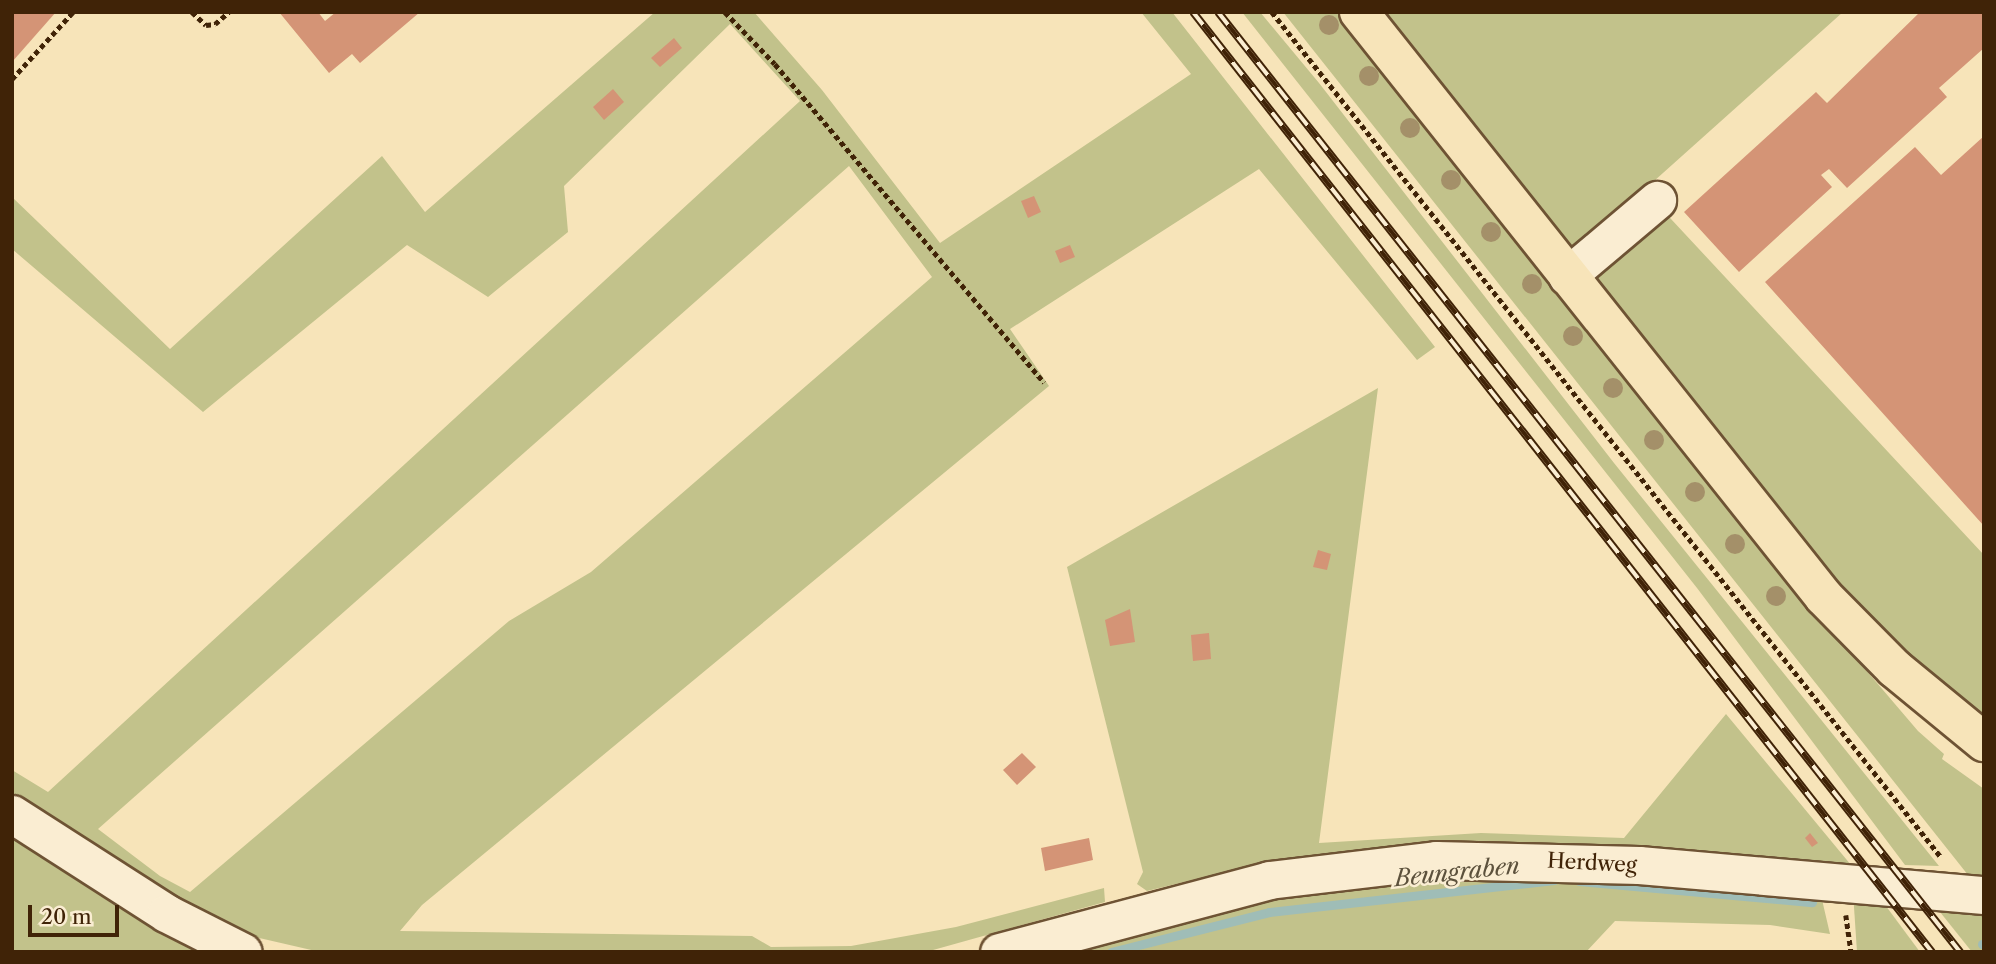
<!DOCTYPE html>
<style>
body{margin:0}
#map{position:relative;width:1996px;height:964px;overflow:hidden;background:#f7e4b9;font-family:"Libre Caslon Text",serif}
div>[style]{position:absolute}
.green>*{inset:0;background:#c2c28b}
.stream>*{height:9px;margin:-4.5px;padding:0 4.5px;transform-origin:4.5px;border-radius:4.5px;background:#9fbdb7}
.building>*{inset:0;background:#d49476}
.path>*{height:4.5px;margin-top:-2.25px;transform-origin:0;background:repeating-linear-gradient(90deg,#402307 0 5px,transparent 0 8.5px)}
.roads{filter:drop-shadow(2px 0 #6e5334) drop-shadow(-2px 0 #6e5334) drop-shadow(0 2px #6e5334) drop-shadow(0 -2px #6e5334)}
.minor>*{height:37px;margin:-18.5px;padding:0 18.5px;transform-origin:18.5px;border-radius:18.5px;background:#faedd2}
.major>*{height:38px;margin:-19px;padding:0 19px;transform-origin:19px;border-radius:19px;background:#f7e4b9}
.rail>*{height:8px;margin-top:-4px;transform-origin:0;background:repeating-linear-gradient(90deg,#faedd2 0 16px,#402307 0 32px);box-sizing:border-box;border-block:2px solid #402307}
.trees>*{width:20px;height:20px;margin:-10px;border-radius:50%;background:#a49069}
span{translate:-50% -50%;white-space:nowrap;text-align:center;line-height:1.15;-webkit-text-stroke:5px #faedd2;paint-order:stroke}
.street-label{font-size:21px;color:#402307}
.water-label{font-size:23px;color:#5c513c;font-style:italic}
.frame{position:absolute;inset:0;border:14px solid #402307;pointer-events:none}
.scale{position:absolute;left:28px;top:905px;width:91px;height:32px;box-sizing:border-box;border:4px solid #402307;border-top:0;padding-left:9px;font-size:21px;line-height:24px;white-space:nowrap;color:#402307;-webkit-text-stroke:5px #faedd2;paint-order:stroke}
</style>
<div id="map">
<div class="green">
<div style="clip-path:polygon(evenodd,655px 12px,754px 12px,822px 90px,940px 243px,1191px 74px,1141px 12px,1172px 12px,1435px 347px,1417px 360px,1259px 169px,1010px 329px,1049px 386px,422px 905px,400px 931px,752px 936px,771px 947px,851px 946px,956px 927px,1104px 888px,1105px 902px,926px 952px,320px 952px,255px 937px,215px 921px,12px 796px,12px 770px,48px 792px,800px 101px,730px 24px,564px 186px,568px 232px,488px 297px,407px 245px,203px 412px,12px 249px,12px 197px,170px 349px,382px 156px,425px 212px,655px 12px,849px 166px,932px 277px,591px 572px,509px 621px,190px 892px,160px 876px,98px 829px,849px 166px)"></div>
<div style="clip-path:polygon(1242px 12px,1260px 12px,1319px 83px,1614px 463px,1939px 866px,1905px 865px,1697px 588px)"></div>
<div style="clip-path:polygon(1283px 12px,1339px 12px,1807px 601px,1918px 731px,1944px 754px,1942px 759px,1984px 789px,1984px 878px,1968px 875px)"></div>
<div style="clip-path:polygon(1380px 12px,1843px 12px,1644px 190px,1984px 555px,1984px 722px,1921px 671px,1821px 565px)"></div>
<div style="clip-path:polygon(1378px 388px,1319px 843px,1481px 833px,1624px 838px,1726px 714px,1851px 865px,1600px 846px,1430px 843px,1258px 864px,1147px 891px,1137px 884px,1143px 872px,1067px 567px)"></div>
<div style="clip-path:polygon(12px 830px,213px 952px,12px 952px)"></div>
<div style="clip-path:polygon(1429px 871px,1820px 891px,1830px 934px,1770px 925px,1615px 921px,1586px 952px,1043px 952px,1206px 908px)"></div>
<div style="clip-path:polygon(1853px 892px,1877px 894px,1920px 952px,1857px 952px)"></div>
<div style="clip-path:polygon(1932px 902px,1984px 911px,1984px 952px,1972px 952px)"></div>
</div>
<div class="stream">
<div style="left:1579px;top:881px;width:234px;rotate:5.2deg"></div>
<div style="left:1982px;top:944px;width:2px"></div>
<div style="left:1111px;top:952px;width:163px;rotate:-14.2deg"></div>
<div style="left:1269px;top:912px;width:287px;rotate:-6.4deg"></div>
</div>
<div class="building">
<div style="clip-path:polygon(12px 12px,56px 12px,12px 62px)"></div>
<div style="clip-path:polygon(279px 12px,318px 12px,325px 21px,336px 12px,420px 12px,360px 63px,352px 54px,329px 73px)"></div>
<div style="clip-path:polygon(1920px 12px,1984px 12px,1984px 48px,1939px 88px,1947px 97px,1847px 188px,1829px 169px,1821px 175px,1832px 187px,1739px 272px,1684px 212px,1816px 92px,1827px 103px)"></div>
<div style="clip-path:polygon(674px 38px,682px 48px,660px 67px,651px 58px)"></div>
<div style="clip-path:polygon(613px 89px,624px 102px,604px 120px,593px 107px)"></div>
<div style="clip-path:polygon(1984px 136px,1984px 526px,1765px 282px,1915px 147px,1941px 175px)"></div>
<div style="clip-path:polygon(1034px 196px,1041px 212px,1028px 218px,1021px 201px)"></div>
<div style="clip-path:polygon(1070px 245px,1075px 257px,1060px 263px,1055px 251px)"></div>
<div style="clip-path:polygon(1318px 550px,1331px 554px,1327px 570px,1313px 567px)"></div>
<div style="clip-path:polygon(1130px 609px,1135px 642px,1110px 646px,1105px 620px)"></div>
<div style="clip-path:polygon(1209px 633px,1211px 659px,1193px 661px,1191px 635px)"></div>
<div style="clip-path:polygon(1022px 753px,1036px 767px,1017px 785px,1003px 770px)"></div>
<div style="clip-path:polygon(1810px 833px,1818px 843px,1812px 847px,1805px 838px)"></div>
<div style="clip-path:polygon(1089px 838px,1093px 860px,1045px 871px,1041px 848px)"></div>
</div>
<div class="path">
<div style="left:192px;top:12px;width:19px;rotate:43deg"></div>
<div style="left:206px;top:25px;width:9px;rotate:-6deg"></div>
<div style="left:215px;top:24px;width:18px;rotate:-41deg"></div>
<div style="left:725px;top:12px;width:72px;rotate:46.1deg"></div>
<div style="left:775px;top:64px;width:417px;rotate:49.8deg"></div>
<div style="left:1272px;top:12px;width:1078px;rotate:51.63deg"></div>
<div style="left:12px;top:79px;width:91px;rotate:-47.7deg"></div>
<div style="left:1846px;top:915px;width:37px;rotate:82deg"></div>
</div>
<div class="roads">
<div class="minor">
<div style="left:1567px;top:276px;width:118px;rotate:-40.2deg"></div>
<div style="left:12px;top:814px;width:183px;rotate:32.7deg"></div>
<div style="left:166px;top:913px;width:86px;rotate:26.9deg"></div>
<div style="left:999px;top:952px;width:279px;rotate:-14.9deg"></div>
<div style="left:1269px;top:880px;width:168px;rotate:-6.8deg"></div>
<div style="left:1436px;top:860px;width:203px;rotate:1.4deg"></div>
<div style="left:1639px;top:865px;width:346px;rotate:5deg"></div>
</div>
<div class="major">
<div style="left:1359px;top:12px;width:747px;rotate:51.52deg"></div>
<div style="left:1824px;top:597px;width:100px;rotate:45.4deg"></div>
<div style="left:1894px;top:668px;width:117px;rotate:39.4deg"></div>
</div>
</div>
<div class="rail">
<div style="left:1193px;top:12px;width:1196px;rotate:51.83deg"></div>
<div style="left:1218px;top:12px;width:1198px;rotate:51.71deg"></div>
</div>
<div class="trees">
<div style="left:1329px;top:25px"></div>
<div style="left:1369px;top:76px"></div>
<div style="left:1410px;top:128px"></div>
<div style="left:1451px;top:180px"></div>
<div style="left:1491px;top:232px"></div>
<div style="left:1532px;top:284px"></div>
<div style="left:1573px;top:336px"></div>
<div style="left:1613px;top:388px"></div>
<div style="left:1654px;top:440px"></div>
<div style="left:1695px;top:492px"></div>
<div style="left:1735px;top:544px"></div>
<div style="left:1776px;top:596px"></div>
</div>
<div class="street-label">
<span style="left:1592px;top:863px;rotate:3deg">Herdweg</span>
</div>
<div class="water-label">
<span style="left:1457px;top:872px;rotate:-6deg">Beungraben</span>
</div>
<div class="frame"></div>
<div class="scale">20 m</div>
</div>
